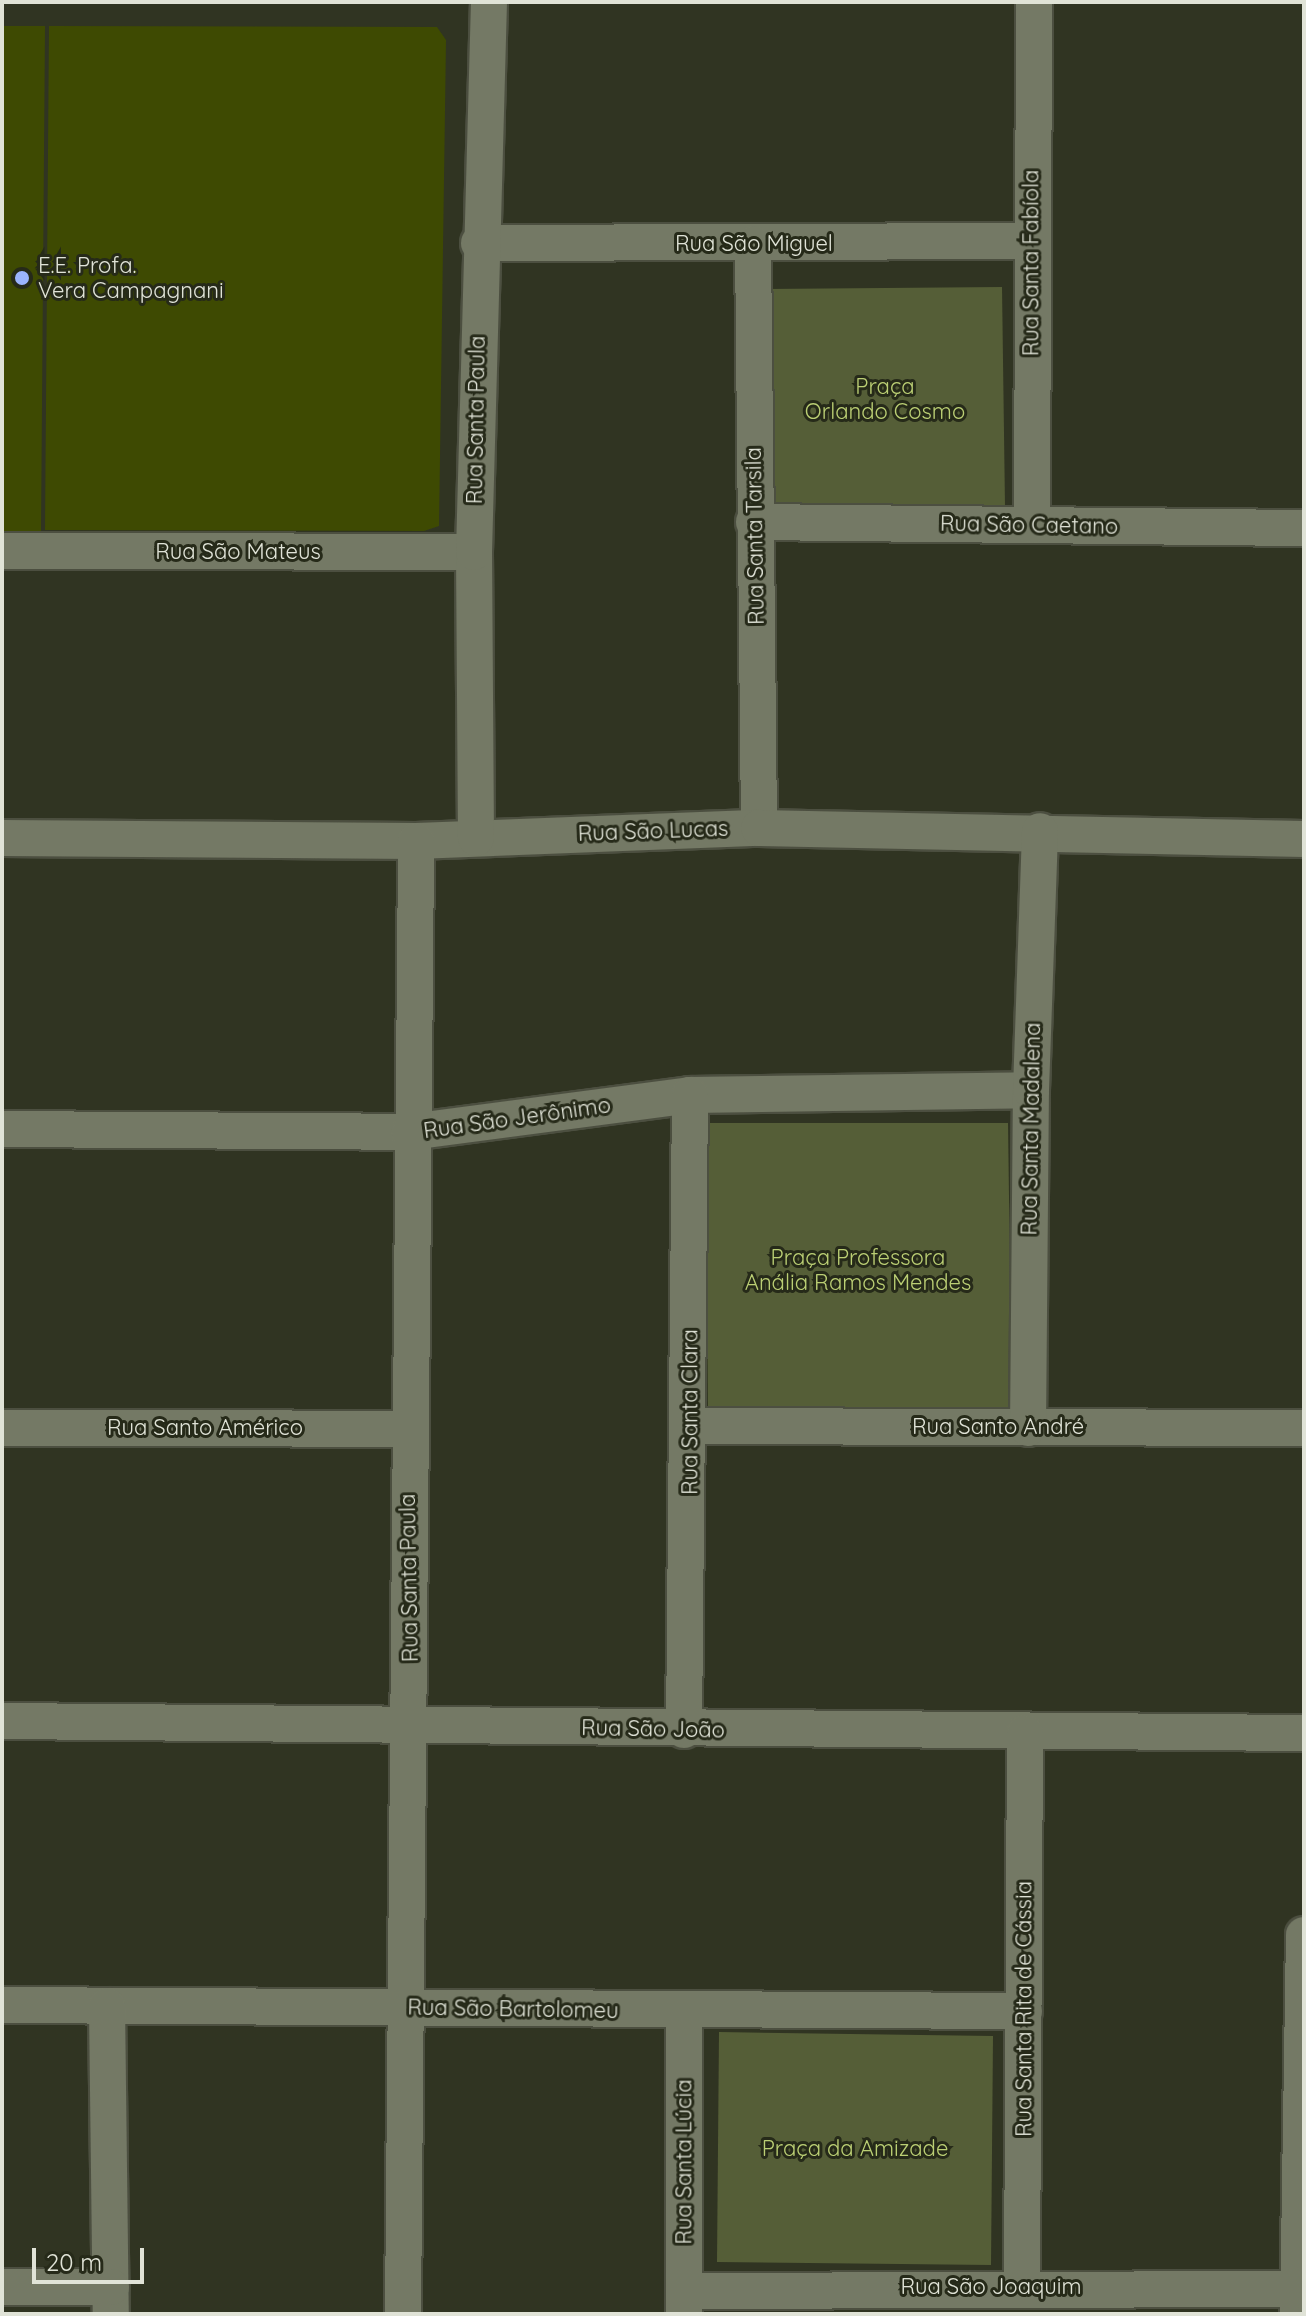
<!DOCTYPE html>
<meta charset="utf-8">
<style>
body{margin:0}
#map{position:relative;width:1306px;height:2316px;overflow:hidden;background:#303422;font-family:Quicksand,sans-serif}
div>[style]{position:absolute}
.green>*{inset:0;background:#555e37}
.building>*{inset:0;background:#3e4a02}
.roads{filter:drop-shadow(2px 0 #4c4f40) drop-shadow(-2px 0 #4c4f40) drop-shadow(0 2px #4c4f40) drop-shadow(0 -2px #4c4f40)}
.minor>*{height:36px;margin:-18px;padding:0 18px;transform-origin:18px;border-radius:18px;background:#747965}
.dots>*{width:22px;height:22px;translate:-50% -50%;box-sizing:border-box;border:4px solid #262a19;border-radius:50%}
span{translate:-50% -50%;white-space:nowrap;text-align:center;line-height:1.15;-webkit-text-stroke:6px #262a19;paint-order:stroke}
.street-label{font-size:22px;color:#e0e3d7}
.poi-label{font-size:22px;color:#e0e3d7}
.left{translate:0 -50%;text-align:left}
.park-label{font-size:22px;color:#bbcf74}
.frame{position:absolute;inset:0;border:4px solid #e0e3d7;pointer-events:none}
.scale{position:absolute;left:32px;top:2248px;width:112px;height:36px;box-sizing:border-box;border:4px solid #e0e3d7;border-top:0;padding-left:10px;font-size:24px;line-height:28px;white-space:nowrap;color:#e0e3d7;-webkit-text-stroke:6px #262a19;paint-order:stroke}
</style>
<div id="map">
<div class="green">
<div style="clip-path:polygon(1002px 287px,1005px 507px,769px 510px,766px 289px)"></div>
<div style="clip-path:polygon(706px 1123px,1008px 1123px,1012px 1418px,708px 1414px)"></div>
<div style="clip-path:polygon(719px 2032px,993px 2036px,991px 2265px,717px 2262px)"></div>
</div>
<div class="building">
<div style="clip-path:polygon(2px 26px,45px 26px,41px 531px,2px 531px)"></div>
<div style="clip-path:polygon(49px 26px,437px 27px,446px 40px,439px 526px,424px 531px,45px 530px)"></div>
</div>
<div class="roads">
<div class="minor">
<div style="left:479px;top:243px;width:550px;rotate:-0.21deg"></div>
<div style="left:753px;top:244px;width:584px;rotate:89.41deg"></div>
<div style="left:754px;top:522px;width:550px;rotate:0.63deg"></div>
<div style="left:1032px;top:525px;width:523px;rotate:-89.78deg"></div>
<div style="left:2px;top:551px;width:472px;rotate:0.1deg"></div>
<div style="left:2px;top:838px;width:414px;rotate:0.4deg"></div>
<div style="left:416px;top:841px;width:343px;rotate:-2.2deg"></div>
<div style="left:759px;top:828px;width:545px;rotate:1.16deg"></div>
<div style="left:476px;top:838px;width:286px;rotate:-90.4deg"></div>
<div style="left:474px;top:552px;width:550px;rotate:-88.44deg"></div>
<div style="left:2px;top:1129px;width:408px;rotate:0.4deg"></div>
<div style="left:410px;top:1132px;width:282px;rotate:-7.5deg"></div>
<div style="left:690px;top:1095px;width:341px;rotate:-0.8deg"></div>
<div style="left:691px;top:1426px;width:613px;rotate:0.19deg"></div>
<div style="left:2px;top:1428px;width:406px;rotate:0.1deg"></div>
<div style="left:1028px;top:1428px;width:338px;rotate:-89.5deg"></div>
<div style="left:1031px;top:1090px;width:259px;rotate:-88deg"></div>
<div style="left:2px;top:1721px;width:1302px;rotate:0.53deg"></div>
<div style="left:684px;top:1730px;width:635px;rotate:-89.46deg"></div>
<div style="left:2px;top:2005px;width:1022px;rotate:0.34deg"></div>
<div style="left:107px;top:2006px;width:308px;rotate:89.3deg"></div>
<div style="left:1022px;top:2286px;width:553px;rotate:-89.69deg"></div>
<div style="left:2px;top:2287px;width:109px"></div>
<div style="left:684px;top:2291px;width:614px;rotate:-0.19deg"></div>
<div style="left:684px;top:2312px;width:301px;rotate:-90deg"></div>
<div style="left:403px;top:2314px;width:1473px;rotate:-89.49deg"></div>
<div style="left:1298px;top:2314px;width:379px;rotate:-89.1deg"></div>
</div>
</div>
<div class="dots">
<div style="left:22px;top:278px;background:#9bb4fd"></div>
</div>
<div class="street-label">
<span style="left:754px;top:244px">Rua São Miguel</span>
<span style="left:1031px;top:263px;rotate:-90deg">Rua Santa Fabíola</span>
<span style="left:476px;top:420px;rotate:-89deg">Rua Santa Paula</span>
<span style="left:1029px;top:525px;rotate:1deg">Rua São Caetano</span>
<span style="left:755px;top:536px;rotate:-91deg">Rua Santa Tarsila</span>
<span style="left:238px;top:552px">Rua São Mateus</span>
<span style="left:653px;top:831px;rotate:-2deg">Rua São Lucas</span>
<span style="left:517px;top:1118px;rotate:-8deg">Rua São Jerônimo</span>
<span style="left:1031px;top:1129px;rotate:-89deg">Rua Santa Madalena</span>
<span style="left:690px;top:1412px;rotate:-90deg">Rua Santa Clara</span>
<span style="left:998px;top:1427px">Rua Santo André</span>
<span style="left:205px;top:1428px">Rua Santo Américo</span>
<span style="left:409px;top:1578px;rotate:-91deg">Rua Santa Paula</span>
<span style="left:653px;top:1729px;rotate:1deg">Rua São João</span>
<span style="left:513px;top:2009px;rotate:1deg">Rua São Bartolomeu</span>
<span style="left:1024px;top:2009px;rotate:-90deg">Rua Santa Rita de Cássia</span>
<span style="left:684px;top:2162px;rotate:-90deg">Rua Santa Lúcia</span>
<span style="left:991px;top:2287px">Rua São Joaquim</span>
</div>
<div class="poi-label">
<span class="left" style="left:38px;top:278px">E.E. Profa.<br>Vera Campagnani</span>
</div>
<div class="park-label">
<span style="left:885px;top:399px">Praça<br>Orlando Cosmo</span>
<span style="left:858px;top:1270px">Praça Professora<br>Anália Ramos Mendes</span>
<span style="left:855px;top:2149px">Praça da Amizade</span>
</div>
<div class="frame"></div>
<div class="scale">20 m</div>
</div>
